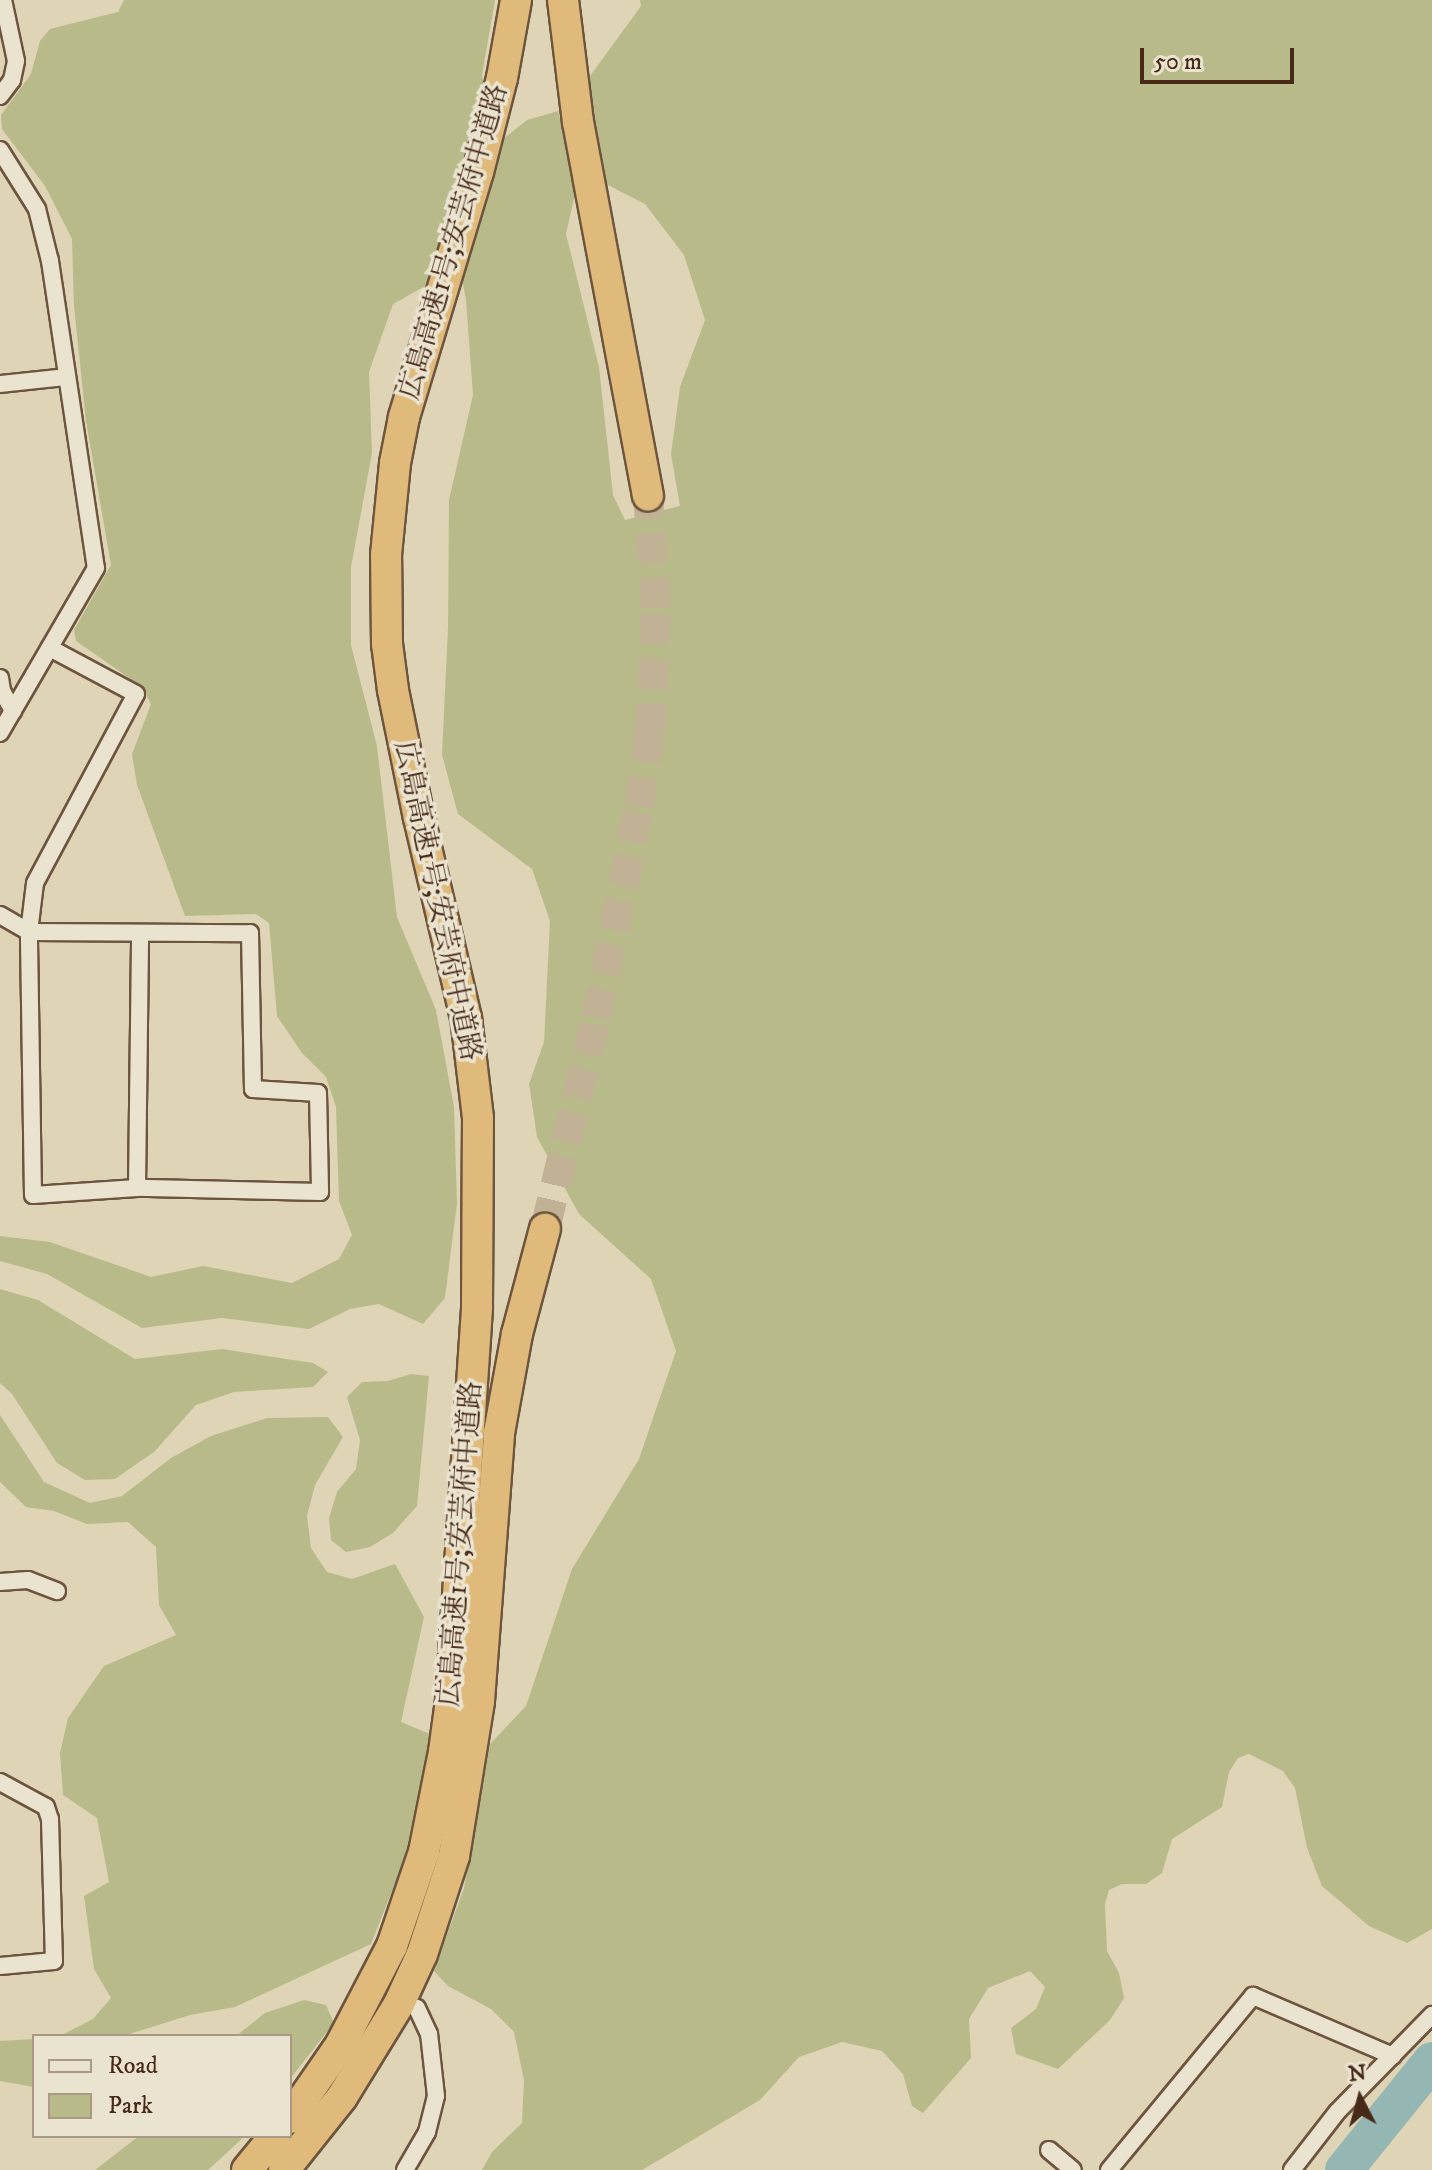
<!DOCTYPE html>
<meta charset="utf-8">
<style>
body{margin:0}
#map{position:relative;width:1432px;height:2170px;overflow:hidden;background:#dfd4b5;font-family:"IM FELL DW Pica","Noto Serif JP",serif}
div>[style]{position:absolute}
.green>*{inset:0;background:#b8bb89}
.river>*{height:38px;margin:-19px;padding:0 19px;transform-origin:19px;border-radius:19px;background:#94b7b3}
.motorway-tunnel>*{height:30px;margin-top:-15px;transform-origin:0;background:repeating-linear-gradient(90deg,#c1b295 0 30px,transparent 0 45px)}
.roads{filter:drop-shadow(2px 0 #6d543e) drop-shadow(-2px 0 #6d543e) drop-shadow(0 2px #6d543e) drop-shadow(0 -2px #6d543e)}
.minor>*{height:16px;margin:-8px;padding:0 8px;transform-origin:8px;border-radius:8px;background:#eae3cf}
.motorway>*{height:30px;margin:-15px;padding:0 15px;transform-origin:15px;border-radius:15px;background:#e0ba7a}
span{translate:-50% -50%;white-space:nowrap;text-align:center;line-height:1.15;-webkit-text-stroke:7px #eae3cf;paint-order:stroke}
.street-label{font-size:28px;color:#472917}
.legend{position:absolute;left:32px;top:2034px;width:260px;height:104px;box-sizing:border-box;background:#eae3cf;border:2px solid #a99985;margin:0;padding:10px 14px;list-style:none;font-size:24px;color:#472917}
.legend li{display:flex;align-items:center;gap:16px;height:40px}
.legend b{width:40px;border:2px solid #a99985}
.north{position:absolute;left:1320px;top:2058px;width:80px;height:80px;-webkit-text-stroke:6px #eae3cf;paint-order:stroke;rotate:354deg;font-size:22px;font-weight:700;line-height:32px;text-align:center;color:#472917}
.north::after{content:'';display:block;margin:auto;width:28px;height:36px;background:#472917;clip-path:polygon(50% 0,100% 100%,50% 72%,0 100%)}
.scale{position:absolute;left:1140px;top:48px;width:154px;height:36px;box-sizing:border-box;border:4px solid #472917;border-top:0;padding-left:10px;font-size:24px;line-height:28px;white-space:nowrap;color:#472917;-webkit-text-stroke:6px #eae3cf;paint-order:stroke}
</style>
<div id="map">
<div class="green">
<div style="clip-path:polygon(124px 0,495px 0,482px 75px,487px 102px,436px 280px,393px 304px,369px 372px,372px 453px,351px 567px,351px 645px,377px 746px,397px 917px,436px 1010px,454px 1107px,457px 1203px,445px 1298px,423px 1324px,379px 1304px,350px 1309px,309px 1329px,222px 1318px,142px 1328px,47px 1274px,0 1261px,0 1236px,50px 1242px,151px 1277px,203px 1266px,292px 1283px,339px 1259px,352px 1235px,339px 1201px,336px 1107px,326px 1077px,302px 1053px,277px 1016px,269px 923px,256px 914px,185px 916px,137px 785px,132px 754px,151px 704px,142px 687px,76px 641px,74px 630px,111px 565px,86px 421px,74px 306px,72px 239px,45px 186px,2px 129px,1px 115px,31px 74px,40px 41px,50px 29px,118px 12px)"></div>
<div style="clip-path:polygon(640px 0,1432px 0,1432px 1929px,1407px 1943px,1369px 1926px,1322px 1886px,1307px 1848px,1295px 1788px,1283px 1771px,1249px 1754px,1238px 1758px,1229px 1772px,1222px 1807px,1172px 1839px,1162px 1873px,1146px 1884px,1122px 1884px,1109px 1890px,1105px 1904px,1107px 1951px,1119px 1973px,1124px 1998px,1110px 2020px,1058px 2069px,1016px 2054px,1011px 2028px,1036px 2009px,1045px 1987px,1030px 1971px,988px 1988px,969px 2019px,971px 2058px,923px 2113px,912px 2106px,903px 2074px,882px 2051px,842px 2042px,799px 2057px,760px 2100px,642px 2170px,482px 2170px,492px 2152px,522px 2123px,524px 2080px,514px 2032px,491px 2009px,448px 1986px,434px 1971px,464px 1888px,490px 1744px,526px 1706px,572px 1569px,639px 1459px,676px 1351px,651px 1279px,579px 1214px,537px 1137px,529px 1084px,544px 1042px,550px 921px,532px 869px,458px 814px,442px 755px,448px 628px,449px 500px,473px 395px,466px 300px,460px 268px,497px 144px,527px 120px,558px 111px,577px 185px,566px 234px,599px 367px,613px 495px,625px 520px,680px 506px,671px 454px,680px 387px,705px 320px,684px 255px,645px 204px,600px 181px,585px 83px,641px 6px)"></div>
<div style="clip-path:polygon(0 1289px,38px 1300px,135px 1359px,222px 1349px,313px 1363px,328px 1372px,313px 1387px,234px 1392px,196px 1405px,154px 1452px,115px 1479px,85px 1480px,57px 1463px,12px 1394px,0 1383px)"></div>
<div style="clip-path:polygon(411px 1374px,429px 1376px,417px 1506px,393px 1533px,370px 1547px,346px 1552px,331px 1540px,329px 1518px,337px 1492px,356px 1469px,360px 1440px,347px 1397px,362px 1382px,388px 1381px)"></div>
<div style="clip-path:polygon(0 1415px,44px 1482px,90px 1503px,122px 1496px,171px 1458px,211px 1436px,267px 1418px,328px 1417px,343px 1437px,315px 1485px,307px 1516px,311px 1548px,327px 1572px,352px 1579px,395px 1564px,424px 1617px,401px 1722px,430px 1734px,421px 1787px,403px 1863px,371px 1944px,235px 2007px,190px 2015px,123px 2036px,60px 2036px,93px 2019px,111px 1998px,94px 1969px,84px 1896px,109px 1882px,97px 1818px,63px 1795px,60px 1753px,68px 1718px,104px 1666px,176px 1635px,159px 1605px,156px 1547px,128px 1522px,87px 1524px,54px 1511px,26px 1507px,0 1482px)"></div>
<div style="clip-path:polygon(304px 2000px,326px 2005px,334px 2023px,290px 2079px,290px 2036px,236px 2036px,265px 2013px)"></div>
<div style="clip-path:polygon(34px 2039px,34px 2087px,0 2081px,0 2041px)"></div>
<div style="clip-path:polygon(139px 2136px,245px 2136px,208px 2170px,95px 2170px)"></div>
</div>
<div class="river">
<div style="left:1344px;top:2170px;width:140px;rotate:-51.1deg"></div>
</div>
<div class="motorway-tunnel">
<div style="left:545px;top:1229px;width:217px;rotate:-76.4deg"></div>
<div style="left:596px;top:1018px;width:215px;rotate:-78.5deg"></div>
<div style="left:639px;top:807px;width:74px;rotate:-81.4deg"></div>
<div style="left:650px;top:734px;width:126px;rotate:-87.3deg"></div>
<div style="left:656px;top:608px;width:113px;rotate:-94deg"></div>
</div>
<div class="roads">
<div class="minor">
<div style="left:0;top:96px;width:20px;rotate:-53deg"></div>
<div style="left:12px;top:80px;width:19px;rotate:-78deg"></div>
<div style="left:16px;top:61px;width:62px;rotate:-102deg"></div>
<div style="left:0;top:150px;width:70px;rotate:57.9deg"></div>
<div style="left:37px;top:209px;width:54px;rotate:76deg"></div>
<div style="left:50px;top:261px;width:310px;rotate:81.5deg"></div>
<div style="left:96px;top:568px;width:191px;rotate:120.2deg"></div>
<div style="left:0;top:384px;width:67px;rotate:-6deg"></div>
<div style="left:0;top:678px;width:13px;rotate:81deg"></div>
<div style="left:2px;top:691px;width:23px;rotate:61deg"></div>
<div style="left:0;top:915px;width:34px;rotate:30deg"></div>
<div style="left:29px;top:932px;width:221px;rotate:0.3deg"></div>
<div style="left:250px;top:933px;width:156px;rotate:88.9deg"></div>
<div style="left:253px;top:1089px;width:65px;rotate:3.5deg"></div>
<div style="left:318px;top:1093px;width:99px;rotate:88.8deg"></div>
<div style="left:320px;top:1192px;width:183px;rotate:-178.7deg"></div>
<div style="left:137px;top:1188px;width:104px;rotate:176.1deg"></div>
<div style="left:33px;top:1195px;width:263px;rotate:-90.9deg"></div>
<div style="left:29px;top:932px;width:49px;rotate:-83deg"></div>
<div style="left:35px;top:883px;width:214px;rotate:-61.9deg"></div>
<div style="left:136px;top:694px;width:98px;rotate:-151.9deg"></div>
<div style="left:137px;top:1188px;width:255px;rotate:-89.3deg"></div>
<div style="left:0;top:1582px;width:28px;rotate:-4deg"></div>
<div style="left:28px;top:1580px;width:31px;rotate:21deg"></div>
<div style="left:0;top:1782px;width:52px;rotate:28.5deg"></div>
<div style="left:46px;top:1807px;width:13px;rotate:72deg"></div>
<div style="left:50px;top:1819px;width:142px;rotate:88.4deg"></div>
<div style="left:54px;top:1961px;width:54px;rotate:174.7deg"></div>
<div style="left:1049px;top:2150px;width:31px;rotate:40deg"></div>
<div style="left:405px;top:2170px;width:44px;rotate:-59.9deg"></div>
<div style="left:427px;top:2132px;width:37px;rotate:-76deg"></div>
<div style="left:436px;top:2096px;width:62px;rotate:-96.4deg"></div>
<div style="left:429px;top:2034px;width:29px;rotate:-115deg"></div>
<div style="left:1109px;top:2170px;width:226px;rotate:-50.4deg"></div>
<div style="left:1253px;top:1996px;width:152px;rotate:23.2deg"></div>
<div style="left:1292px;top:2170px;width:73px;rotate:-52.2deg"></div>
<div style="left:1337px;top:2112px;width:136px;rotate:-45.6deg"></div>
</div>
<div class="motorway">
<div style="left:563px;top:0;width:123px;rotate:83deg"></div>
<div style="left:578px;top:122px;width:380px;rotate:79.4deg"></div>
<div style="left:290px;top:2118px;width:90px;rotate:-55.4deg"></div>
<div style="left:341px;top:2044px;width:110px;rotate:-62.5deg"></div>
<div style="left:392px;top:1946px;width:99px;rotate:-71.2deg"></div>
<div style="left:424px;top:1852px;width:102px;rotate:-78.7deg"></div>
<div style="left:444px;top:1752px;width:52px;rotate:-82.3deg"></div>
<div style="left:451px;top:1700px;width:394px;rotate:-86.2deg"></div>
<div style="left:477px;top:1307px;width:189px;rotate:-89.7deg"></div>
<div style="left:478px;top:1118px;width:101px;rotate:-96.8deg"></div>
<div style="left:466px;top:1018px;width:205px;rotate:-103.2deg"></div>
<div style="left:419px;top:818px;width:131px;rotate:-101.5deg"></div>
<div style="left:393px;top:690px;width:46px;rotate:-97.4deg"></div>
<div style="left:387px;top:644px;width:89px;rotate:-90.6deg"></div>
<div style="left:386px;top:555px;width:92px;rotate:-84.4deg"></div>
<div style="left:395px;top:463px;width:47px;rotate:-78.9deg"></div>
<div style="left:404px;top:417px;width:256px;rotate:-73.2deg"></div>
<div style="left:478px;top:172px;width:97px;rotate:-75.7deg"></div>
<div style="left:502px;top:78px;width:79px;rotate:-79.8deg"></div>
<div style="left:247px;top:2170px;width:44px;rotate:-50.5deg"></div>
<div style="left:284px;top:2170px;width:93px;rotate:-51.5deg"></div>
<div style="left:342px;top:2097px;width:109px;rotate:-58.5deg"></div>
<div style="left:399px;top:2004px;width:55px;rotate:-65.3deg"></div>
<div style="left:422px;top:1954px;width:103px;rotate:-71.9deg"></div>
<div style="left:454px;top:1856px;width:157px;rotate:-80.8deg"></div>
<div style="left:479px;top:1701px;width:269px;rotate:-85.7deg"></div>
<div style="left:499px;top:1433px;width:101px;rotate:-79.7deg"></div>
<div style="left:517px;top:1334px;width:109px;rotate:-75.1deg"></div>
</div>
</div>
<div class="street-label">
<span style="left:454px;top:242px;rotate:-74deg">広島高速1号;安芸府中道路</span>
<span style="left:437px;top:901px;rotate:78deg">広島高速1号;安芸府中道路</span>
<span style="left:461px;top:1544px;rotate:-86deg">広島高速1号;安芸府中道路</span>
</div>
<ul class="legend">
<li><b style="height:10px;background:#eae3cf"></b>Road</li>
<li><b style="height:22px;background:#b8bb89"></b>Park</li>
</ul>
<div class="north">N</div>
<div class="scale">50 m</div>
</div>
